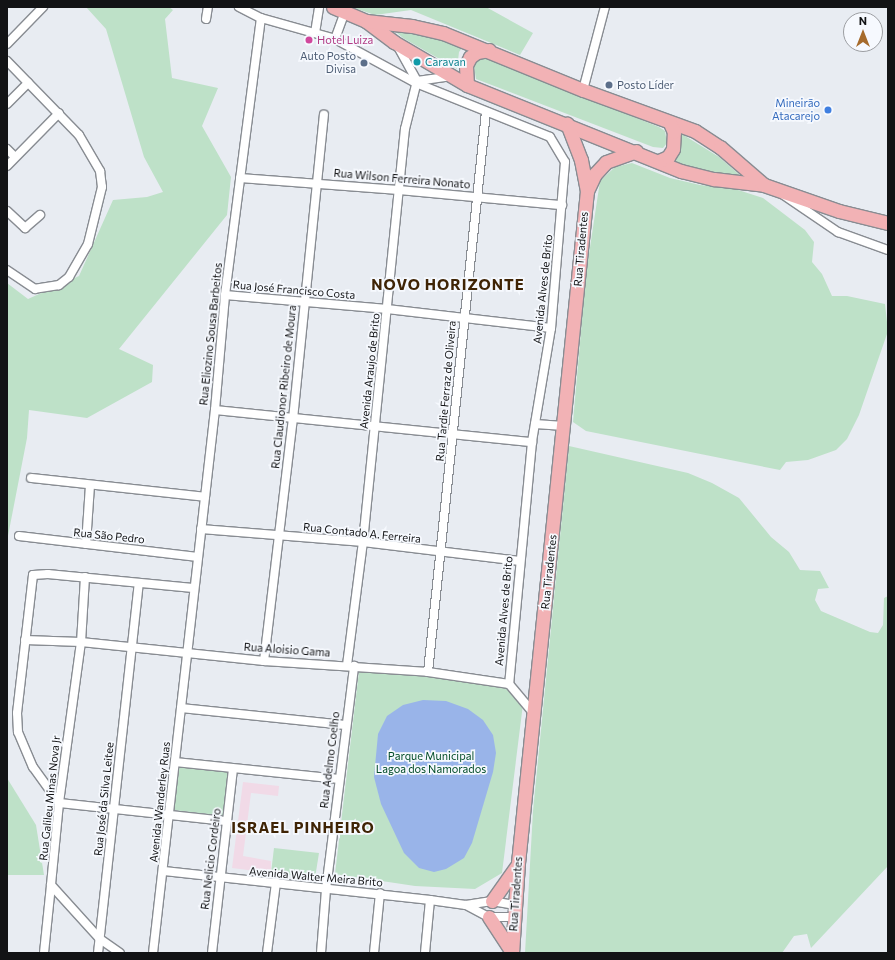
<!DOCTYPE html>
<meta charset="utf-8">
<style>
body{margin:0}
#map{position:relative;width:895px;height:960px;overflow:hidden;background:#e8ecf2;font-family:Commissioner,sans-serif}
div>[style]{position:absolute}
.education>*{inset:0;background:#f1dae7}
.green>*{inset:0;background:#bee1c8}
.water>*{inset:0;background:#99b4e9}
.roads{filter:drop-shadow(1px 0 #888c92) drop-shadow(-1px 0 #888c92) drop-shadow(0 1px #888c92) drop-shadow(0 -1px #888c92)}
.minor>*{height:8px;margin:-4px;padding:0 4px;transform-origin:4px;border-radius:4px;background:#fff}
.primary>*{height:13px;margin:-6.5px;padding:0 6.5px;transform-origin:6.5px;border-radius:6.5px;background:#f2b2b5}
.dots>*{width:11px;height:11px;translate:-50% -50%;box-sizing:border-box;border:2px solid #f6f9fe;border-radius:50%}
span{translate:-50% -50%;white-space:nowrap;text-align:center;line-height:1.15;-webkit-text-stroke:3.5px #f6f9fe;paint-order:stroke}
.hotel-label{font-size:11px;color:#b23c85}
.left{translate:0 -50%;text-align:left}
.service-label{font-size:11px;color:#4e5e75}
.right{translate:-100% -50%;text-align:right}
.culture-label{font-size:11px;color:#0d838f}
.shop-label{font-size:11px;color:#366cbe}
.street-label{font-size:11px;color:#121315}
.park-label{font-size:11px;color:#014b27}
.district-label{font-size:15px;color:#3f2405;font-weight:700;letter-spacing:1px}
.frame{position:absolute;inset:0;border:8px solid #121315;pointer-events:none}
.north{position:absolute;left:843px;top:12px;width:40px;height:40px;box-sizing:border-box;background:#f6f9fe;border:1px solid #9b9da1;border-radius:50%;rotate:0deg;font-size:11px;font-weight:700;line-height:16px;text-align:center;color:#121315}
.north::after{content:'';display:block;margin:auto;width:14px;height:18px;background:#a66b2c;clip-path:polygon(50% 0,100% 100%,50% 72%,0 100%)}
</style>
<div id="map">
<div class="education">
<div style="clip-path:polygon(243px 782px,279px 786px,278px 796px,251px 793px,243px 856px,271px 861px,271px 873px,232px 868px)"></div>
</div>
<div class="green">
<div style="clip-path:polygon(86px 7px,169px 7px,173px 10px,165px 19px,172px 78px,218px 88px,202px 126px,231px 177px,227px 215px,119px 349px,153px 365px,152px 382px,87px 418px,29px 410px,27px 438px,7px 541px,7px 283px,28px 299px,79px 276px,113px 200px,147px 197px,163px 192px,144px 157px,106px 29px)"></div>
<div style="clip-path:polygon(351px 7px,486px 7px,533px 33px,520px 55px,411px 10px,375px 15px)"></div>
<div style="clip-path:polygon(390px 27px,465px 44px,459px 52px,457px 69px,403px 38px)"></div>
<div style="clip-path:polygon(477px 59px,490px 59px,659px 127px,665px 131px,667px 143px,663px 148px,653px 147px,476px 79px,474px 66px)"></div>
<div style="clip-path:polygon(677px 131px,719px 157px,742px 177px,694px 169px,673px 162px,681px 146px)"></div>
<div style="clip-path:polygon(632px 163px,670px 178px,700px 185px,735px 189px,763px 198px,805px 230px,814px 242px,812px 262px,822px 274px,832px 296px,847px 296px,885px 304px,888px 331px,859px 415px,847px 439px,836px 450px,808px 460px,786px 462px,780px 470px,586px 431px,573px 422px,586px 274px,600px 181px,615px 167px)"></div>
<div style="clip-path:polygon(569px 446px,688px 473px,712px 483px,739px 498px,771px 537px,789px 552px,800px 570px,820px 571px,829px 588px,818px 589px,815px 600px,821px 611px,870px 632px,878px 633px,883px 625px,884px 598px,888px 596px,888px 866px,811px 948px,807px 934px,794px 936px,782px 953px,525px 953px,533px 811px)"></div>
<div style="clip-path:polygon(359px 671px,453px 678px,504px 686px,523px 704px,502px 873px,475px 889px,415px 886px,335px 874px)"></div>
<div style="clip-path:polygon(180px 764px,229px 770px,225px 816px,173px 810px)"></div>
<div style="clip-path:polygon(7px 778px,36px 825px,44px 875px,7px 875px)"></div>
<div style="clip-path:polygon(274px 848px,319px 853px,315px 878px,271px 873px)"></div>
</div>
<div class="water">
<div style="clip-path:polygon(423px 700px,446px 701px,468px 709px,483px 720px,493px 735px,496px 753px,493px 772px,472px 843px,464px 858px,446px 869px,434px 872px,419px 868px,404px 853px,381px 804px,374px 777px,378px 734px,387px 716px,403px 705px)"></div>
</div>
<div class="roads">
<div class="minor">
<div style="left:239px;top:7px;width:25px;rotate:27deg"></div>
<div style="left:261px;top:18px;width:77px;rotate:15.8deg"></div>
<div style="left:335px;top:39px;width:92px;rotate:28.5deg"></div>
<div style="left:416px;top:83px;width:144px;rotate:21.9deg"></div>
<div style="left:550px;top:137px;width:29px;rotate:59deg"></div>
<div style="left:565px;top:162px;width:167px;rotate:94.8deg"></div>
<div style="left:551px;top:328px;width:116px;rotate:99.5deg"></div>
<div style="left:532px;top:442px;width:243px;rotate:95.4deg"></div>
<div style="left:206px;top:19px;width:12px;rotate:-81deg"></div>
<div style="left:315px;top:33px;width:26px;rotate:-81deg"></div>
<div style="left:335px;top:39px;width:29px;rotate:-70deg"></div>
<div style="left:7px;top:44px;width:52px;rotate:-45.8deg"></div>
<div style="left:7px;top:61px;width:103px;rotate:45.8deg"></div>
<div style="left:79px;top:135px;width:42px;rotate:59.7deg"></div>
<div style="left:100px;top:171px;width:16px;rotate:83deg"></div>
<div style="left:102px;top:187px;width:59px;rotate:103.8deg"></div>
<div style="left:88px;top:244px;width:38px;rotate:120deg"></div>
<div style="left:69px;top:277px;width:13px;rotate:141deg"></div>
<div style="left:59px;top:285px;width:24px;rotate:171deg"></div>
<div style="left:35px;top:289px;width:34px;rotate:-146deg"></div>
<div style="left:417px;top:81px;width:35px;rotate:-8deg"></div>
<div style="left:583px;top:90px;width:86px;rotate:-75.2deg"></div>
<div style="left:7px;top:104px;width:30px;rotate:-45deg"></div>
<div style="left:7px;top:149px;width:11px;rotate:45deg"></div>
<div style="left:7px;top:166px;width:74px;rotate:-45.5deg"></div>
<div style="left:240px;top:178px;width:159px;rotate:4.3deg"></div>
<div style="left:399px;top:190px;width:164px;rotate:5.3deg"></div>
<div style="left:782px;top:194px;width:68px;rotate:34.2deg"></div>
<div style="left:838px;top:232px;width:53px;rotate:19.8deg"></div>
<div style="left:7px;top:211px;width:25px;rotate:43deg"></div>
<div style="left:25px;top:228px;width:20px;rotate:-41deg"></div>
<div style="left:225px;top:295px;width:163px;rotate:4.9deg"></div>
<div style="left:387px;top:309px;width:165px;rotate:6.6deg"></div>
<div style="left:215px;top:410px;width:319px;rotate:5.8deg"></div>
<div style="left:535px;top:424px;width:29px;rotate:4deg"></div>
<div style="left:31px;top:478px;width:175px;rotate:6.2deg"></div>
<div style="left:201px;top:529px;width:163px;rotate:4.6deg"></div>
<div style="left:363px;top:542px;width:158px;rotate:6.9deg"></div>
<div style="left:19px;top:536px;width:180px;rotate:6.7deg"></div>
<div style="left:86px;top:544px;width:59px;rotate:-86.1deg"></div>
<div style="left:85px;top:577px;width:65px;rotate:93.5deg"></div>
<div style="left:81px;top:642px;width:162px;rotate:97.8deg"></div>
<div style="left:59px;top:803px;width:82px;rotate:95.6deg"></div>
<div style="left:51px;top:885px;width:73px;rotate:47.8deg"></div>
<div style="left:100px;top:939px;width:24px;rotate:35deg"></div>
<div style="left:193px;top:588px;width:146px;rotate:-174.5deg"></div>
<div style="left:48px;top:574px;width:15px;rotate:176deg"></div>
<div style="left:33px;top:575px;width:139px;rotate:96.6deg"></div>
<div style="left:17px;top:713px;width:19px;rotate:87deg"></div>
<div style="left:18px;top:732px;width:38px;rotate:67deg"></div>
<div style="left:33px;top:767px;width:44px;rotate:54.2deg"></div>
<div style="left:59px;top:803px;width:168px;rotate:6.2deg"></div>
<div style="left:25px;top:640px;width:56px;rotate:2deg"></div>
<div style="left:81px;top:642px;width:184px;rotate:5.9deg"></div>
<div style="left:264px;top:661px;width:164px;rotate:3.8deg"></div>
<div style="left:428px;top:672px;width:82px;rotate:8.4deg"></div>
<div style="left:509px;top:684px;width:38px;rotate:50deg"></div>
<div style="left:264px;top:661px;width:244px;rotate:-83.2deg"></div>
<div style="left:293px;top:419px;width:306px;rotate:-84.2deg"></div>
<div style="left:347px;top:665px;width:124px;rotate:-82.6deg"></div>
<div style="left:363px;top:542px;width:415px;rotate:-84.2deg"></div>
<div style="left:405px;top:129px;width:49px;rotate:-76deg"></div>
<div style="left:417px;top:81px;width:39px;rotate:-119deg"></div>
<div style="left:428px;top:672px;width:563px;rotate:-84.09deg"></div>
<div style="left:181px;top:708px;width:165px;rotate:5.9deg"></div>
<div style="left:175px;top:762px;width:165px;rotate:5.9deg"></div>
<div style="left:164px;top:871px;width:268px;rotate:6.2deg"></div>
<div style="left:430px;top:900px;width:36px;rotate:8deg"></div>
<div style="left:466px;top:905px;width:26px;rotate:28deg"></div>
<div style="left:489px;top:917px;width:25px"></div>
<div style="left:466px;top:905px;width:26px;rotate:-9deg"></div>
<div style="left:492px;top:901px;width:22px;rotate:10deg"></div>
<div style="left:44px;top:953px;width:68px;rotate:-84.1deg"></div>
<div style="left:98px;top:953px;width:372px;rotate:-83.7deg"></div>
<div style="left:153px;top:953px;width:547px;rotate:-83.49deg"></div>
<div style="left:215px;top:410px;width:115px;rotate:-85deg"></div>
<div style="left:225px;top:295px;width:279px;rotate:-82.6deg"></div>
<div style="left:212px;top:953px;width:185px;rotate:-83.5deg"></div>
<div style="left:267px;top:953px;width:71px;rotate:-82.7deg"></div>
<div style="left:321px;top:953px;width:64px;rotate:-85.5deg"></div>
<div style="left:326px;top:889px;width:225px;rotate:-82.8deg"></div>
<div style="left:374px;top:953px;width:60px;rotate:-84.3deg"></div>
<div style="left:425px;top:953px;width:53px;rotate:-84.6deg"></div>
</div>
<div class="primary">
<div style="left:333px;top:7px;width:36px;rotate:23deg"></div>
<div style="left:366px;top:21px;width:35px;rotate:37deg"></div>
<div style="left:394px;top:42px;width:85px;rotate:30.5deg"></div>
<div style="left:467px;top:85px;width:231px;rotate:21.9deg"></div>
<div style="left:681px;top:171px;width:34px;rotate:14deg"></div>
<div style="left:714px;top:179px;width:50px;rotate:6.8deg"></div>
<div style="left:764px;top:185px;width:79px;rotate:19.1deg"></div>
<div style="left:839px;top:211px;width:50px;rotate:13.8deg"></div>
<div style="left:366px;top:21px;width:46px;rotate:6.2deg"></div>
<div style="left:412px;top:26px;width:32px;rotate:13deg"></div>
<div style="left:443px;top:33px;width:151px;rotate:22.2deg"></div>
<div style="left:583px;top:90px;width:119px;rotate:20.1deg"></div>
<div style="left:695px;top:131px;width:30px;rotate:33deg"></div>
<div style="left:720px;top:147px;width:58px;rotate:40.8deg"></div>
<div style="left:467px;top:85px;width:20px;rotate:-93deg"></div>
<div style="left:466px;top:65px;width:9px;rotate:-63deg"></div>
<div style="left:470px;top:57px;width:9px;rotate:-36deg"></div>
<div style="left:477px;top:52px;width:12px;rotate:-9deg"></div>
<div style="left:659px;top:161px;width:10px;rotate:-24deg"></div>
<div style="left:668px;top:157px;width:9px;rotate:-58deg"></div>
<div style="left:673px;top:149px;width:17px;rotate:-87deg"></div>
<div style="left:674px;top:132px;width:10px;rotate:-114deg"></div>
<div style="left:587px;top:191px;width:19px;rotate:-65deg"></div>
<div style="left:595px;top:174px;width:16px;rotate:-47deg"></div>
<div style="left:606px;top:162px;width:32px;rotate:-20deg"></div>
<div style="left:492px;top:901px;width:42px;rotate:-54.8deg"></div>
<div style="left:489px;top:917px;width:42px;rotate:56.7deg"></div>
<div style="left:512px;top:953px;width:90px;rotate:-86.2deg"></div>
<div style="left:518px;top:863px;width:676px;rotate:-84.14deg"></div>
<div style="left:587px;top:191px;width:32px;rotate:-101deg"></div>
<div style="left:581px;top:160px;width:39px;rotate:-111deg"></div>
</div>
</div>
<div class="dots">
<div style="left:309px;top:40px;background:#d1479c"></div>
<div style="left:417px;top:62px;background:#0f9aa8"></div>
<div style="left:364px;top:63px;background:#5c6f8a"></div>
<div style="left:609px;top:85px;background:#5c6f8a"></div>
<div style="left:828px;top:110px;background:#3f7fe0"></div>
</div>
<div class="hotel-label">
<span class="left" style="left:317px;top:40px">Hotel Luiza</span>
</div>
<div class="service-label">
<span class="right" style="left:356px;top:63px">Auto Posto<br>Divisa</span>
<span class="left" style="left:617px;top:85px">Posto Líder</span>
</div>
<div class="culture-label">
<span class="left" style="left:425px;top:62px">Caravan</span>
</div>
<div class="shop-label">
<span class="right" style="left:820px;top:110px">Mineirão<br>Atacarejo</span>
</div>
<div class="street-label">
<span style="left:402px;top:179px;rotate:5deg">Rua Wilson Ferreira Nonato</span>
<span style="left:581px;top:249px;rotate:-85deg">Rua Tiradentes</span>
<span style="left:543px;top:289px;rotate:-84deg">Avenida Alves de Brito</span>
<span style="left:294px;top:290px;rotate:5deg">Rua José Francisco Costa</span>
<span style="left:211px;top:334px;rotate:-84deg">Rua Eliozino Sousa Barbeitos</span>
<span style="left:370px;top:371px;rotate:-84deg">Avenida Araujo de Brito</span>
<span style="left:284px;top:387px;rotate:-84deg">Rua Claudionor Ribeiro de Moura</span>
<span style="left:446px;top:391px;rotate:-85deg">Rua Tardie Ferraz de Oliveira</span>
<span style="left:362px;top:533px;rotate:6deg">Rua Contado A. Ferreira</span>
<span style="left:109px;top:536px;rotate:6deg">Rua São Pedro</span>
<span style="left:549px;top:572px;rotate:-84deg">Rua Tiradentes</span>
<span style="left:504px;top:611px;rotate:-85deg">Avenida Alves de Brito</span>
<span style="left:287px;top:650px;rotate:4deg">Rua Aloisio Gama</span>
<span style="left:330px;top:760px;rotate:-83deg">Rua Adelmo Coelho</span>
<span style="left:50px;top:798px;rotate:-84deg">Rua Galileu Minas Nova Jr</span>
<span style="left:104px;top:799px;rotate:-84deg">Rua José da Silva Leitee</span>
<span style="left:160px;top:802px;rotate:-84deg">Avenida Wanderley Ruas</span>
<span style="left:211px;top:859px;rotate:-83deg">Rua Nelicio Cordeiro</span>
<span style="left:316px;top:877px;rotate:5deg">Avenida Walter Meira Brito</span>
<span style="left:516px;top:894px;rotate:-86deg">Rua Tiradentes</span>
</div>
<div class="park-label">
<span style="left:431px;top:763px">Parque Municipal<br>Lagoa dos Namorados</span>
</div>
<div class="district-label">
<span style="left:448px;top:285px">NOVO HORIZONTE</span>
<span style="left:303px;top:828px">ISRAEL PINHEIRO</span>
</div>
<div class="frame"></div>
<div class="north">N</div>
</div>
